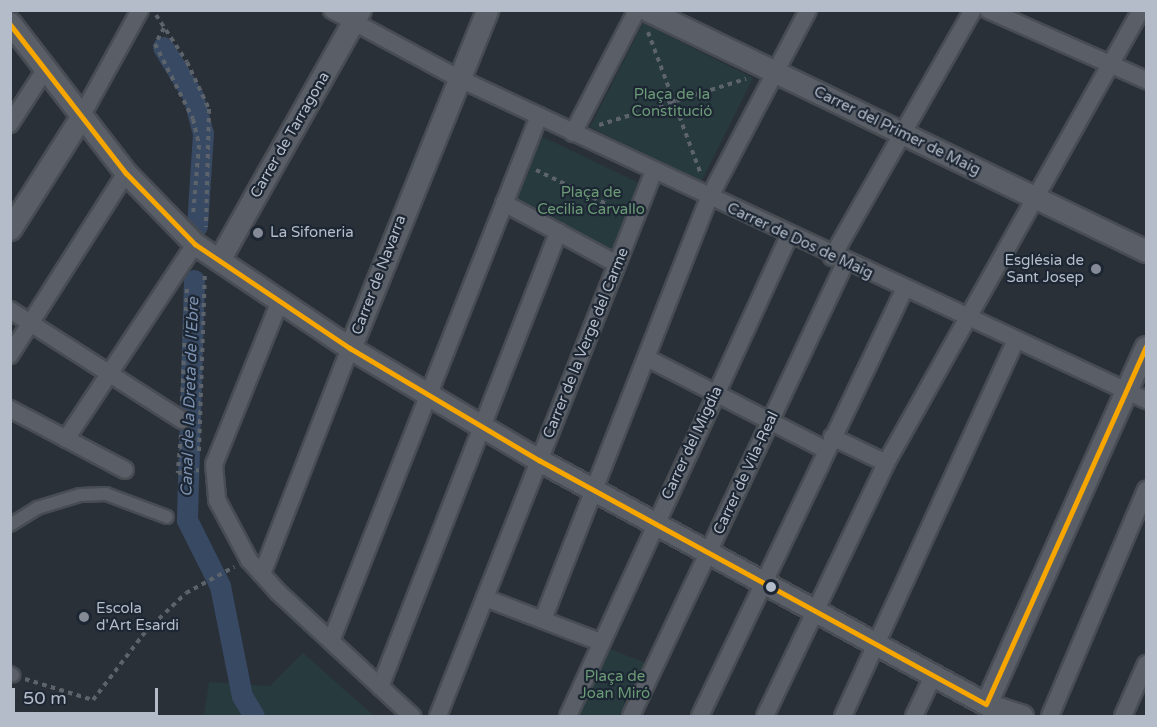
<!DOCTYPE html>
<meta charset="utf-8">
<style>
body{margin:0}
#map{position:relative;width:1157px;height:727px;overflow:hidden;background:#2a3038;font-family:"Varela Round",sans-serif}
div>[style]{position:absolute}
.green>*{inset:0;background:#273a3e}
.canal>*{height:21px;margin:-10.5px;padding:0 10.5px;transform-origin:10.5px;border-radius:10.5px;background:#384963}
.path>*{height:4px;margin-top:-2px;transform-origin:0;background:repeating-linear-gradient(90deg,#5d636a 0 4.5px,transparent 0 9px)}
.roads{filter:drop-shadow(2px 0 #484c53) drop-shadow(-2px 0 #484c53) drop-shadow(0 2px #484c53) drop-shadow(0 -2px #484c53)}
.pedestrian>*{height:12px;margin:-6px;padding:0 6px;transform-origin:6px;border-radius:6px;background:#5a5e66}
.minor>*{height:16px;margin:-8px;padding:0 8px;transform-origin:8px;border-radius:8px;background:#5a5e66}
.tertiary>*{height:21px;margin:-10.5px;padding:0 10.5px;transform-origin:10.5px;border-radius:10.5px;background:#5a5e66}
.bus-1>*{height:4.5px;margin:-2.25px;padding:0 2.25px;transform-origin:2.25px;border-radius:2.25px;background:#f7a600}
.dots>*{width:16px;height:16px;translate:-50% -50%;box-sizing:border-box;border:3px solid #1d2633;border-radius:50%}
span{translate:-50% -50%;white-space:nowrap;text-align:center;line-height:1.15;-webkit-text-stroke:4.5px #1d2633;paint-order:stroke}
.park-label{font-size:15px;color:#6b9a76}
.street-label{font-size:15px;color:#b4bcc9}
.poi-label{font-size:15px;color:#b4bcc9}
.left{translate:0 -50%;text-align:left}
.right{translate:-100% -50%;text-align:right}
.water-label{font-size:16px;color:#7c92b1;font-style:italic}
.frame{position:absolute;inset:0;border:12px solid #b4bcc9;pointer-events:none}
.scale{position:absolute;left:12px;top:688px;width:146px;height:27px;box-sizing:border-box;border:3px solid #b4bcc9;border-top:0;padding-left:8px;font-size:18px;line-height:21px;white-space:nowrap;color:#b4bcc9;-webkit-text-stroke:4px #1d2633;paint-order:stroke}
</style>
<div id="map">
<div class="green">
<div style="clip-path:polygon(643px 23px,753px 78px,701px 182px,590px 127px)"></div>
<div style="clip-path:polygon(541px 136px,639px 183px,612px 251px,515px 202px)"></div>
<div style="clip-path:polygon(607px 648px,649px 664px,624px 716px,576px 716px)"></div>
<div style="clip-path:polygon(303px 653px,374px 716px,204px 716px,209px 682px,270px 686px)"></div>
</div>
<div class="canal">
<div style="left:163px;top:47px;width:57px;rotate:58.5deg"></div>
<div style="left:193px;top:96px;width:38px;rotate:75deg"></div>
<div style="left:203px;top:133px;width:93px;rotate:93.7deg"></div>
<div style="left:194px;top:280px;width:240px;rotate:91.7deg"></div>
<div style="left:187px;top:520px;width:74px;rotate:63.4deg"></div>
<div style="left:220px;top:586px;width:112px;rotate:78.7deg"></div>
<div style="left:242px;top:696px;width:23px;rotate:59deg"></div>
</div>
<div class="path">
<div style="left:156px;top:15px;width:56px;rotate:56.6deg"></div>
<div style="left:187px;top:62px;width:52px;rotate:64.9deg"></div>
<div style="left:209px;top:109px;width:118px;rotate:91.5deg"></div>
<div style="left:164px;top:28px;width:18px;rotate:119deg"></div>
<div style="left:155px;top:44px;width:84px;rotate:63.1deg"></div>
<div style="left:193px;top:119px;width:27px;rotate:77deg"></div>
<div style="left:199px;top:145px;width:70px;rotate:94.9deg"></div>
<div style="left:648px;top:32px;width:149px;rotate:69.6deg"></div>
<div style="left:599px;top:125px;width:154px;rotate:-17.4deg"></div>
<div style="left:536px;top:170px;width:94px;rotate:25.8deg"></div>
<div style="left:182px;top:401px;width:113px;rotate:-87.5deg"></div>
<div style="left:181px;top:435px;width:38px;rotate:95deg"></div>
<div style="left:178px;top:473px;width:21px;rotate:-8deg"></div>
<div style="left:199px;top:451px;width:178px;rotate:-88.1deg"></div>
<div style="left:25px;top:679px;width:71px;rotate:17.2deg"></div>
<div style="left:93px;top:700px;width:87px;rotate:-52.5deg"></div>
<div style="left:146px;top:631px;width:55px;rotate:-43.5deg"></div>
<div style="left:186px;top:593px;width:55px;rotate:-28.4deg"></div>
</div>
<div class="roads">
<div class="pedestrian">
<div style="left:10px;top:525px;width:32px;rotate:-32deg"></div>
<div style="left:37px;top:508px;width:45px;rotate:-16.8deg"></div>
<div style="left:80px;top:495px;width:26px;rotate:-2deg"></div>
<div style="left:106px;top:494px;width:65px;rotate:20.7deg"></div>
<div style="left:10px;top:673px;width:4px;rotate:34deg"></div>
</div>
<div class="minor">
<div style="left:332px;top:10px;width:141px;rotate:28.4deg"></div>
<div style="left:456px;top:77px;width:762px;rotate:25.09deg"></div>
<div style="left:988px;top:10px;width:173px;rotate:23.9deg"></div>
<div style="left:81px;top:117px;width:122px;rotate:-61.1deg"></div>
<div style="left:10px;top:124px;width:64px;rotate:-57.1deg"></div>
<div style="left:573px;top:133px;width:139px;rotate:-62.5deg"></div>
<div style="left:504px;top:203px;width:128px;rotate:28.4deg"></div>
<div style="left:832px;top:257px;width:284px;rotate:-60.3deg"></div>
<div style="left:280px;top:301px;width:176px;rotate:112deg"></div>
<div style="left:214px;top:464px;width:36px;rotate:85deg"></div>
<div style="left:217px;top:500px;width:68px;rotate:61.9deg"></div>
<div style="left:249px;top:560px;width:43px;rotate:47.8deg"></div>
<div style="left:278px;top:592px;width:183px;rotate:42.8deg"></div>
<div style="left:10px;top:310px;width:204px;rotate:32.6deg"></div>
<div style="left:10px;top:355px;width:216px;rotate:-57.5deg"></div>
<div style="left:647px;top:358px;width:201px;rotate:27.2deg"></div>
<div style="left:10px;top:409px;width:130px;rotate:27.9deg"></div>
<div style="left:832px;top:437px;width:60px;rotate:25.7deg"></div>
<div style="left:66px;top:439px;width:234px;rotate:-56.5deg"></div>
<div style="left:262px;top:574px;width:243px;rotate:-68.7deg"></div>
<div style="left:485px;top:598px;width:123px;rotate:20.9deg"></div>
<div style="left:543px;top:619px;width:453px;rotate:-68.5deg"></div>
<div style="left:709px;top:198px;width:212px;rotate:-62.2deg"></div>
<div style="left:331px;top:641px;width:565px;rotate:-68.39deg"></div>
<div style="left:380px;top:687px;width:489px;rotate:-68.6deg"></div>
<div style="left:438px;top:716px;width:586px;rotate:-68.38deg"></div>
<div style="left:568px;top:716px;width:528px;rotate:-65.28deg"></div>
<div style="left:631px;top:716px;width:501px;rotate:-64.71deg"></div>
<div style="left:700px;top:716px;width:472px;rotate:-64.4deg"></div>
<div style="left:765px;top:716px;width:280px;rotate:-64.4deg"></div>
<div style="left:886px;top:463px;width:520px;rotate:-60.62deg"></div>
<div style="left:843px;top:716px;width:414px;rotate:-65.3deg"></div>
<div style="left:914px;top:716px;width:47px;rotate:-64.5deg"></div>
<div style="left:1050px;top:716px;width:246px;rotate:-67deg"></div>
<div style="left:1123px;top:716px;width:57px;rotate:-66.1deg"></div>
</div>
<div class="tertiary">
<div style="left:647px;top:10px;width:554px;rotate:25.78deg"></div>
<div style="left:10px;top:23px;width:190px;rotate:52.3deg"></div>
<div style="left:126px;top:173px;width:99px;rotate:45.8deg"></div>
<div style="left:195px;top:244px;width:187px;rotate:33.9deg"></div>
<div style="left:350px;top:348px;width:220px;rotate:30.7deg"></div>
<div style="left:539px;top:460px;width:509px;rotate:28.63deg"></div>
<div style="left:986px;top:704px;width:38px;rotate:18deg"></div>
<div style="left:10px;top:229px;width:133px;rotate:-57.6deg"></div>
<div style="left:219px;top:260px;width:287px;rotate:-60.6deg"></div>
<div style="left:350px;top:348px;width:365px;rotate:-67.9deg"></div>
<div style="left:986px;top:704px;width:391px;rotate:-65.9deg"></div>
</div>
</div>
<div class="bus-1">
<div style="left:10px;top:24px;width:189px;rotate:52.1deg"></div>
<div style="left:126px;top:173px;width:99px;rotate:45.8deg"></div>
<div style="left:195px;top:244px;width:187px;rotate:33.9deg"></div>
<div style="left:350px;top:348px;width:220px;rotate:30.7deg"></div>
<div style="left:539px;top:460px;width:509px;rotate:28.63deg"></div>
<div style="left:986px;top:704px;width:391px;rotate:-65.9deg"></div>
</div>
<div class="dots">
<div style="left:258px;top:233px;background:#848b96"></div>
<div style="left:1096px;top:269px;background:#848b96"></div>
<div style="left:771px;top:587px;background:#b4bcc9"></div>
<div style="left:84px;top:617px;background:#848b96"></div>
</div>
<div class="park-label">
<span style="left:672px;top:103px">Plaça de la<br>Constitució</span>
<span style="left:591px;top:201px">Plaça de<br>Cecilia Carvallo</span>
<span style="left:615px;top:685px">Plaça de<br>Joan Miró</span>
</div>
<div class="street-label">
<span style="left:897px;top:131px;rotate:26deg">Carrer del Primer de Maig</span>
<span style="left:290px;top:135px;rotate:-60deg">Carrer de Tarragona</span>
<span style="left:800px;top:241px;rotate:25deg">Carrer de Dos de Maig</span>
<span style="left:379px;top:275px;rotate:-69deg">Carrer de Navarra</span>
<span style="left:586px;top:343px;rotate:-68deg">Carrer de la Verge del Carme</span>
<span style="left:692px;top:443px;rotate:-65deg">Carrer del Migdia</span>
<span style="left:746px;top:473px;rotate:-65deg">Carrer de Vila-Real</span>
</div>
<div class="poi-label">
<span class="left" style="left:270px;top:233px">La Sifoneria</span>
<span class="right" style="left:1084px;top:269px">Església de<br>Sant Josep</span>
<span class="left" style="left:96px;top:617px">Escola<br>d'Art Esardi</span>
</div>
<div class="water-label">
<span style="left:190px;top:397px;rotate:-88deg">Canal de la Dreta de l'Ebre</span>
</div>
<div class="frame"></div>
<div class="scale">50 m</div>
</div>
